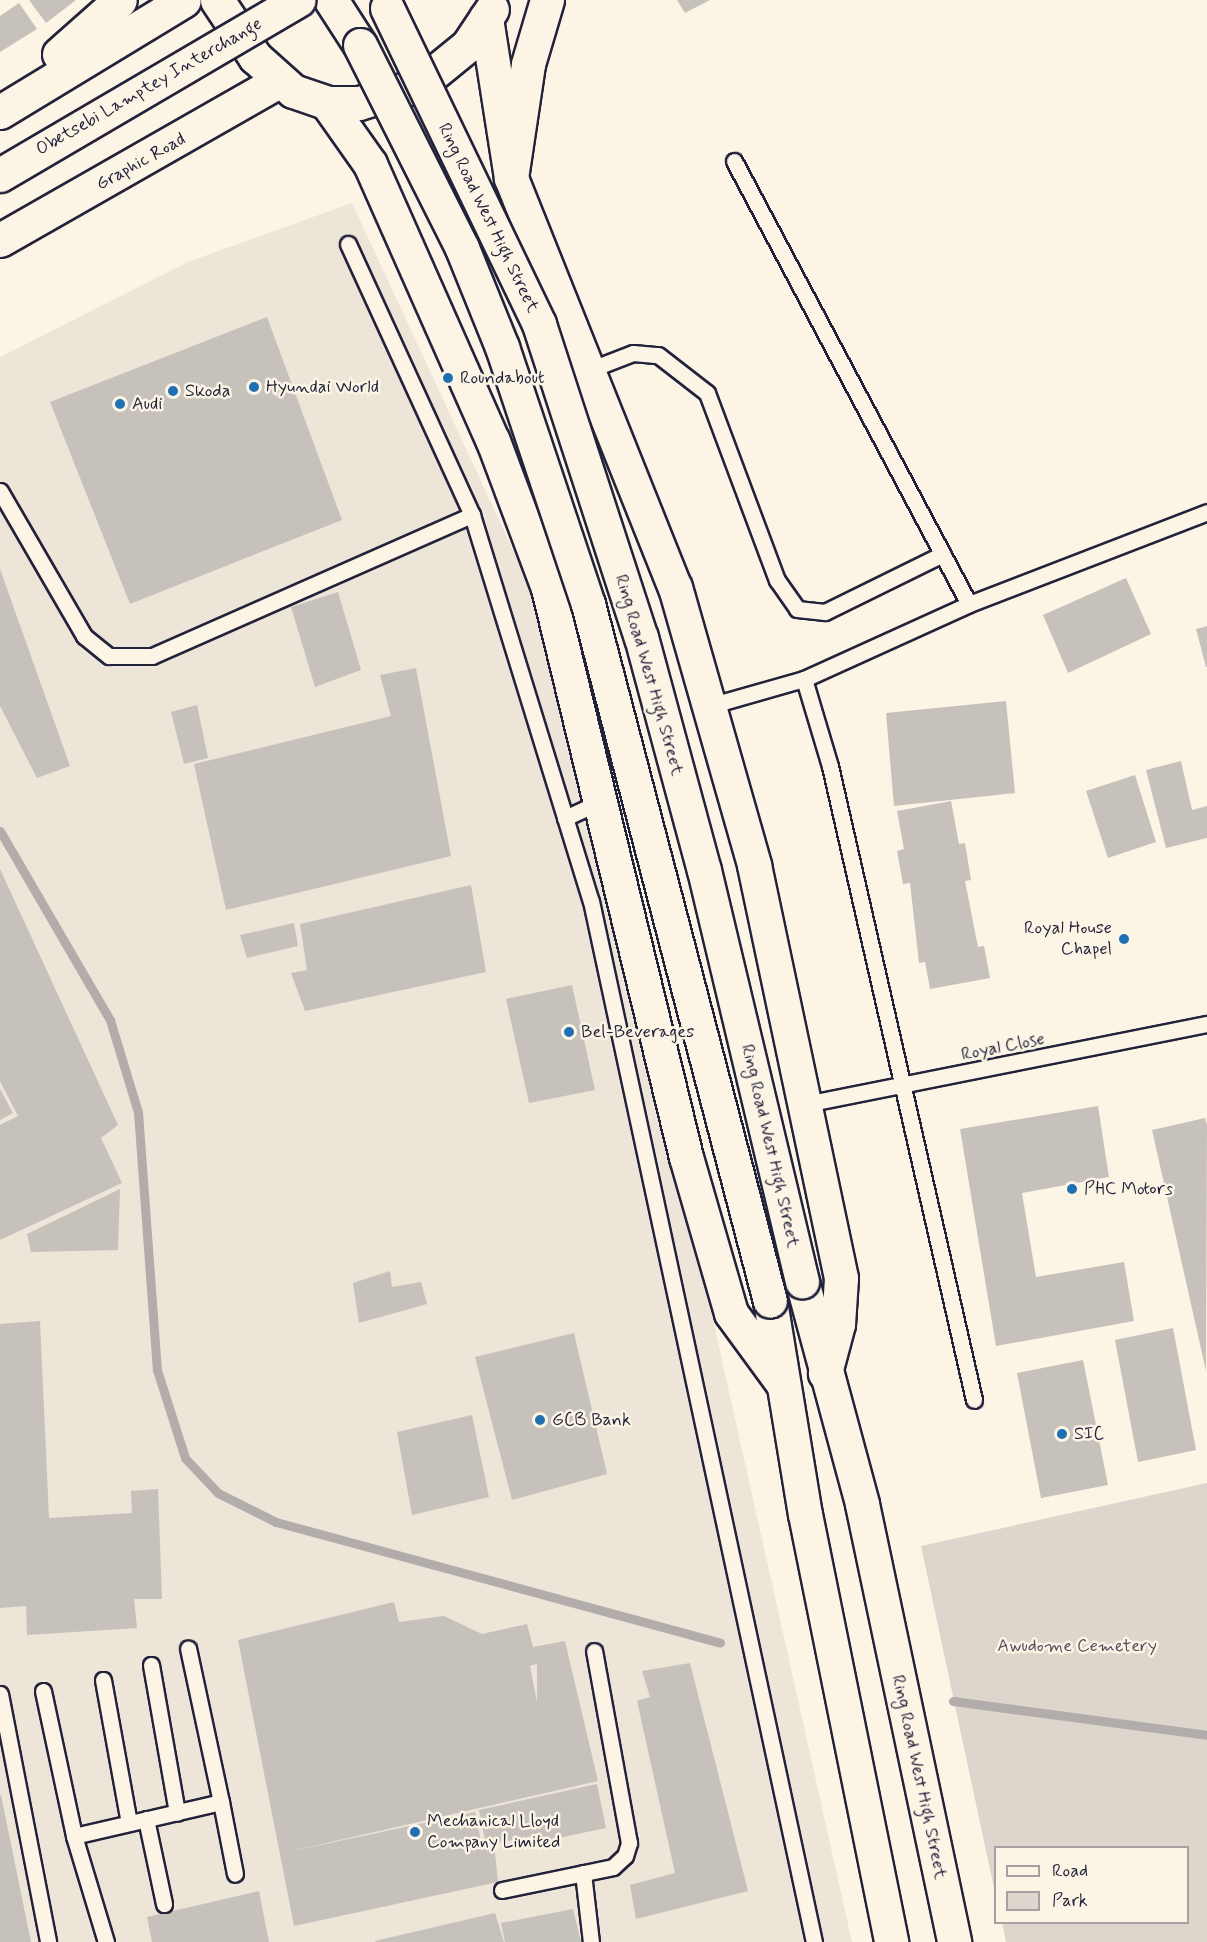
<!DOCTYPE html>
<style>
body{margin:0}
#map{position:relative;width:1207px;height:1942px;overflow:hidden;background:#fcf5e5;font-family:Mynerve,sans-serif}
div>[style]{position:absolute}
.built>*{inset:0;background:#ece5d8}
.green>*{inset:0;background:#dcd6cc}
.stream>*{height:9px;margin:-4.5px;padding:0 4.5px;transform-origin:4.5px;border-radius:4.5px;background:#b2adab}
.building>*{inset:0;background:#c6c1bb}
.roads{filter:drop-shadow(2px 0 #22223b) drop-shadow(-2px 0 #22223b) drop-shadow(0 2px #22223b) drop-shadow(0 -2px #22223b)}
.service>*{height:15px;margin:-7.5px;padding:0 7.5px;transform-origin:7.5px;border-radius:7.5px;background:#fcf5e5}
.primary>*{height:33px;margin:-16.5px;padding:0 16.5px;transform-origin:16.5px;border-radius:16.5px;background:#fcf5e5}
.trunk>*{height:33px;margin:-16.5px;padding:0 16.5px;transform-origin:16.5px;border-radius:16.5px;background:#fcf5e5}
.bridges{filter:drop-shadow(2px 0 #22223b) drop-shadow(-2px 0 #22223b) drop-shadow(0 2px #22223b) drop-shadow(0 -2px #22223b)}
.primary-bridge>*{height:33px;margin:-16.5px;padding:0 16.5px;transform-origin:16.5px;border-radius:16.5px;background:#fcf5e5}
.dots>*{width:16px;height:16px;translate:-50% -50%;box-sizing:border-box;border:3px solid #fcf5e5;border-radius:50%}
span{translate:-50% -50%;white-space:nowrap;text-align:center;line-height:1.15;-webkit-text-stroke:5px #fcf5e5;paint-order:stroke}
.street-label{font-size:18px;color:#22223b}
.poi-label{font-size:18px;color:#22223b}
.left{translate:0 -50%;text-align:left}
.right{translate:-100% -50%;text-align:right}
.park-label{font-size:18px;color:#504f5f}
.legend{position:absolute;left:994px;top:1846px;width:195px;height:78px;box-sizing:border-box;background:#fcf5e5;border:2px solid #a5a1a1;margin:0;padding:8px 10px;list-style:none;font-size:18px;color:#22223b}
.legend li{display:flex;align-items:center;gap:12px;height:30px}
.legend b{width:30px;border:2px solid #a5a1a1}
</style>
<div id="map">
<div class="built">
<div style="clip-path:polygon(352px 203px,532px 591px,636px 975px,852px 1942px,0 1942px,0 357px,188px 262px)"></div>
</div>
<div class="green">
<div style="clip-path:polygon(1207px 1483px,1207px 1942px,1006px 1942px,1002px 1923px,1188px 1922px,1188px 1848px,996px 1848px,995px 1893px,921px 1546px)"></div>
</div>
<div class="stream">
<div style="left:0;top:831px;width:219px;rotate:59.8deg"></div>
<div style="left:110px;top:1020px;width:96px;rotate:73.1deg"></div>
<div style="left:138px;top:1112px;width:259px;rotate:85.8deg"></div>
<div style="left:157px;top:1370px;width:92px;rotate:72.3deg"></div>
<div style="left:185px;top:1458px;width:48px;rotate:46.7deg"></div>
<div style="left:218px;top:1493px;width:65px;rotate:26.6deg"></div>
<div style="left:276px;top:1522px;width:460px;rotate:15.2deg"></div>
<div style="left:953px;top:1701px;width:256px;rotate:7.6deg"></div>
</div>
<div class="building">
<div style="clip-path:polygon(29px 0,76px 0,46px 23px)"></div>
<div style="clip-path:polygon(677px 0,710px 0,685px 13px)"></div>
<div style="clip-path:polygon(19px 3px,37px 29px,0 52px,0 16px)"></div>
<div style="clip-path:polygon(267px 317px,342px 520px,130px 604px,50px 402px)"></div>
<div style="clip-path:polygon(0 569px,70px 766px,37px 778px,0 706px)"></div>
<div style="clip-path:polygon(1126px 578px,1151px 634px,1068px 673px,1043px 615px)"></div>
<div style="clip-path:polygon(338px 592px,361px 670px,315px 687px,291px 607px)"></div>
<div style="clip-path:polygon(1207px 626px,1207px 667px,1206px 667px,1196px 629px)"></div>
<div style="clip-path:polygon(416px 668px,451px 856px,226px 910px,194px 764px,391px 716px,380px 675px)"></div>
<div style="clip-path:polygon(1006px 701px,1015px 793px,894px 806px,886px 713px)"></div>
<div style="clip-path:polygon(197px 705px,208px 758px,184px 764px,171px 712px)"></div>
<div style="clip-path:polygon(1181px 761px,1192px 810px,1207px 806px,1207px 838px,1166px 848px,1146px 770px)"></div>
<div style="clip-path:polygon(1135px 775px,1156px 842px,1108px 858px,1086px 791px)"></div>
<div style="clip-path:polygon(951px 801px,959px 844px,965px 843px,971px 880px,965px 881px,978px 947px,984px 946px,990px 978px,930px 989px,925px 962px,919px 963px,910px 883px,903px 884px,897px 851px,904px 849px,897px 811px)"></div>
<div style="clip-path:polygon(0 869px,118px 1125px,101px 1138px,122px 1183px,0 1240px,0 1125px,18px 1116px,0 1081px)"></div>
<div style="clip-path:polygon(471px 885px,486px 972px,305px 1011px,291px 973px,307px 970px,300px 924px)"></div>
<div style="clip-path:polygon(294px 923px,298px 946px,247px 958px,240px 935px)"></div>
<div style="clip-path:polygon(572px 985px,595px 1090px,529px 1103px,506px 999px)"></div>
<div style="clip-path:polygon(0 1089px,13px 1113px,0 1120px)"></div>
<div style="clip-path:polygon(1098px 1106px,1109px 1177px,1022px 1193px,1036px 1277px,1124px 1262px,1134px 1321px,996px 1346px,960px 1129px)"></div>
<div style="clip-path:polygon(1205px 1118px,1207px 1125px,1206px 1371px,1152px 1130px)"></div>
<div style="clip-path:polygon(120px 1189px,118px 1250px,31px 1252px,27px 1234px)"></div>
<div style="clip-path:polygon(390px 1271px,392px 1287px,421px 1282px,427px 1304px,359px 1323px,353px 1283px)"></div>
<div style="clip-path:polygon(40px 1321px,49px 1518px,132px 1513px,131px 1491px,158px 1489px,162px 1599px,134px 1599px,137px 1628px,27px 1635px,26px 1606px,0 1608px,0 1324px)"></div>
<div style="clip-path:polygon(1173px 1328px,1196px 1450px,1138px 1462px,1115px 1340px)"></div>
<div style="clip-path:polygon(574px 1333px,607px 1474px,512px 1500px,475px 1357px)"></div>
<div style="clip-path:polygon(1083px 1360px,1108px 1485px,1041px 1498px,1017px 1373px)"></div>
<div style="clip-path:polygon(472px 1415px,489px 1497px,412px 1515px,397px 1432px)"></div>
<div style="clip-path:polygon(evenodd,394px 1602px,399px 1622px,444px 1616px,482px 1634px,527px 1624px,533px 1647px,565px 1641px,598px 1781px,283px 1853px,475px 1812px,482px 1847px,494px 1843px,498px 1882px,294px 1926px,238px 1640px,394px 1602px,537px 1664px,537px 1702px,530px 1666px,537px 1664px)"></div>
<div style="clip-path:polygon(690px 1663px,748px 1891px,636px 1919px,630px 1885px,675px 1873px,637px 1701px,650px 1697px,642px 1671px)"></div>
<div style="clip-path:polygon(597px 1784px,606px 1828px,539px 1842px,538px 1835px,498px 1843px,497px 1837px,485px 1840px,479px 1810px)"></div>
<div style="clip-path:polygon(0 1795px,1px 1795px,31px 1942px,0 1942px)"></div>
<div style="clip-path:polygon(259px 1891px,269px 1942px,152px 1942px,147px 1917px)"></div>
<div style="clip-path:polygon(573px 1909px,581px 1942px,505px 1942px,501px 1923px)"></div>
<div style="clip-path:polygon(495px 1913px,504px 1942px,376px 1942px,375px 1941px)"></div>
</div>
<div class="roads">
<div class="service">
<div style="left:734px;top:161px;width:501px;rotate:62.06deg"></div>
<div style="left:348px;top:244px;width:298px;rotate:65.4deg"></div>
<div style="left:472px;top:515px;width:404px;rotate:72.9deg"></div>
<div style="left:591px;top:901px;width:1065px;rotate:77.91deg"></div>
<div style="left:589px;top:370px;width:47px;rotate:-21.1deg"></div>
<div style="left:633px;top:353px;width:25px;rotate:5deg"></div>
<div style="left:658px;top:355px;width:62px;rotate:37.8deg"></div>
<div style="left:707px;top:393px;width:200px;rotate:69.5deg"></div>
<div style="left:777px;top:580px;width:35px;rotate:55deg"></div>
<div style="left:797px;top:609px;width:28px;rotate:6deg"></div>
<div style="left:825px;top:612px;width:131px;rotate:-26.2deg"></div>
<div style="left:0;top:491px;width:168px;rotate:59.9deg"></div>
<div style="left:84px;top:636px;width:32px;rotate:39deg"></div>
<div style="left:109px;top:656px;width:43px"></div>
<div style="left:152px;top:656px;width:350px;rotate:-23.8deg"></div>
<div style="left:804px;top:679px;width:91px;rotate:73.4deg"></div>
<div style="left:830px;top:766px;width:650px;rotate:77.2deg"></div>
<div style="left:709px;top:706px;width:99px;rotate:-15.9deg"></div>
<div style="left:804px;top:679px;width:181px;rotate:-24.4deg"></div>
<div style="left:969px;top:604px;width:255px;rotate:-21.1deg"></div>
<div style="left:565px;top:818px;width:38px;rotate:-25deg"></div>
<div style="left:806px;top:1104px;width:409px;rotate:-11.3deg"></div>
<div style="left:151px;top:1665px;width:150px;rotate:80deg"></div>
<div style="left:103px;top:1680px;width:145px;rotate:79.7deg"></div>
<div style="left:43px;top:1691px;width:148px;rotate:77.9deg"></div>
<div style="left:74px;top:1836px;width:111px;rotate:73.2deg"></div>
<div style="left:0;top:1694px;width:253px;rotate:79deg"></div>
<div style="left:221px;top:1802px;width:73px;rotate:79deg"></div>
<div style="left:146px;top:1819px;width:87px;rotate:78deg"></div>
<div style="left:74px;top:1836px;width:151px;rotate:-13deg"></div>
<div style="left:221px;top:1802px;width:157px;rotate:-102.1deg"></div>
<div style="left:583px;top:1873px;width:69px;rotate:83.4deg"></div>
<div style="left:502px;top:1890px;width:113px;rotate:-11.7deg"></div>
<div style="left:613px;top:1867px;width:16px;rotate:-43deg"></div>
<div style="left:625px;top:1856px;width:14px;rotate:-73deg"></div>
<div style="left:629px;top:1843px;width:195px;rotate:-100.3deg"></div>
</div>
<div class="primary">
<div style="left:217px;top:0;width:69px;rotate:56.3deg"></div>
<div style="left:255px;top:57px;width:51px;rotate:41.8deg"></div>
<div style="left:293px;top:91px;width:36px;rotate:19deg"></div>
<div style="left:327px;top:103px;width:32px"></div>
<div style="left:359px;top:103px;width:63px;rotate:-16.7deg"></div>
<div style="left:419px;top:85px;width:63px;rotate:-39.2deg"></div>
<div style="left:468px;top:45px;width:43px;rotate:-56.3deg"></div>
<div style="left:331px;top:0;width:54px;rotate:57.2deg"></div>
<div style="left:486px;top:18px;width:162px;rotate:81.1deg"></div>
<div style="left:511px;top:178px;width:441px;rotate:68.2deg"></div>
<div style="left:675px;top:587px;width:289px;rotate:74.1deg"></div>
<div style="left:754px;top:865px;width:422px;rotate:78.1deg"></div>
<div style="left:841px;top:1278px;width:46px;rotate:93.7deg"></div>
<div style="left:838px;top:1324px;width:51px;rotate:104.9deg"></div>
<div style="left:59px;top:54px;width:81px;rotate:-41.5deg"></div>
<div style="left:327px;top:103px;width:75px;rotate:54.8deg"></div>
<div style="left:370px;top:164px;width:303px;rotate:66.1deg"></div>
<div style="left:493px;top:441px;width:157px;rotate:69.5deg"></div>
<div style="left:548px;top:588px;width:585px;rotate:76.37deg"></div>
<div style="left:686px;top:1157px;width:162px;rotate:73.9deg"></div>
<div style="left:731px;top:1313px;width:88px;rotate:53.8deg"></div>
<div style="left:0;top:112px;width:215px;rotate:-31.3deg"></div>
<div style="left:0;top:240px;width:322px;rotate:-29.7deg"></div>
<div style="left:802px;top:1281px;width:231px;rotate:74.9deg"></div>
<div style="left:862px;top:1504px;width:448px;rotate:78.1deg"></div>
<div style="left:770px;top:1301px;width:216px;rotate:80.7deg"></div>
<div style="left:805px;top:1514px;width:437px;rotate:78.6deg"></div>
</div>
<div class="trunk">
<div style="left:511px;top:178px;width:115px;rotate:-81.5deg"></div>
<div style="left:528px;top:64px;width:67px;rotate:-73.5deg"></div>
</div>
</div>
<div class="bridges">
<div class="primary-bridge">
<div style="left:387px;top:8px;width:351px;rotate:64.3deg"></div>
<div style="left:539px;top:324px;width:329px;rotate:72deg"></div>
<div style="left:641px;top:637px;width:241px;rotate:74.9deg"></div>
<div style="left:704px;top:870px;width:423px;rotate:76.6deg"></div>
<div style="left:360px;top:45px;width:227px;rotate:63.3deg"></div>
<div style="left:462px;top:248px;width:107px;rotate:68deg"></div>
<div style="left:502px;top:347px;width:271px;rotate:71.5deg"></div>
<div style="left:588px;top:604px;width:720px;rotate:75.37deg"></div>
<div style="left:0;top:175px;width:346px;rotate:-30.4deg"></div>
</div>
</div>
<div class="dots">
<div style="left:448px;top:378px;background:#1f6fb2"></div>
<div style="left:254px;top:387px;background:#1f6fb2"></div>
<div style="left:173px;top:391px;background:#1f6fb2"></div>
<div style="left:120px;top:404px;background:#1f6fb2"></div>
<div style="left:1124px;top:939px;background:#1f6fb2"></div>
<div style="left:569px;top:1032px;background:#1f6fb2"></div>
<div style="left:1072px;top:1189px;background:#1f6fb2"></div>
<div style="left:540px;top:1420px;background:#1f6fb2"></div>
<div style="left:1062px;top:1434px;background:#1f6fb2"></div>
<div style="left:415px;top:1832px;background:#1f6fb2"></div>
</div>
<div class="street-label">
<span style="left:149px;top:87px;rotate:-30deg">Obetsebi Lamptey Interchange</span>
<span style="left:141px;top:162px;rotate:-29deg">Graphic Road</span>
<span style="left:488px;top:218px;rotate:64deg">Ring Road West High Street</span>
<span style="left:649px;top:675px;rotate:74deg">Ring Road West High Street</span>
<span style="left:1003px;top:1047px;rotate:-11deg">Royal Close</span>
<span style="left:770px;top:1146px;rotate:77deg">Ring Road West High Street</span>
<span style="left:919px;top:1777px;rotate:78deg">Ring Road West High Street</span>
</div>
<div class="poi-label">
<span class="left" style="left:460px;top:378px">Roundabout</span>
<span class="left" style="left:266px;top:387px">Hyundai World</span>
<span class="left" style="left:185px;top:391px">Skoda</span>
<span class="left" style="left:132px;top:404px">Audi</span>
<span class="right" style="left:1112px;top:939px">Royal House<br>Chapel</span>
<span class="left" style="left:581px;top:1032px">Bel-Beverages</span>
<span class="left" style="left:1084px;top:1189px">PHC Motors</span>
<span class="left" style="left:552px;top:1420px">GCB Bank</span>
<span class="left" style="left:1074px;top:1434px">SIC</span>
<span class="left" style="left:427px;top:1832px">Mechanical Lloyd<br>Company Limited</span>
</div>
<div class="park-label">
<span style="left:1077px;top:1646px">Awudome Cemetery</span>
</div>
<ul class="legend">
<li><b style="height:8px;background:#fcf5e5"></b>Road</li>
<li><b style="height:16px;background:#dcd6cc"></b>Park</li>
</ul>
</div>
